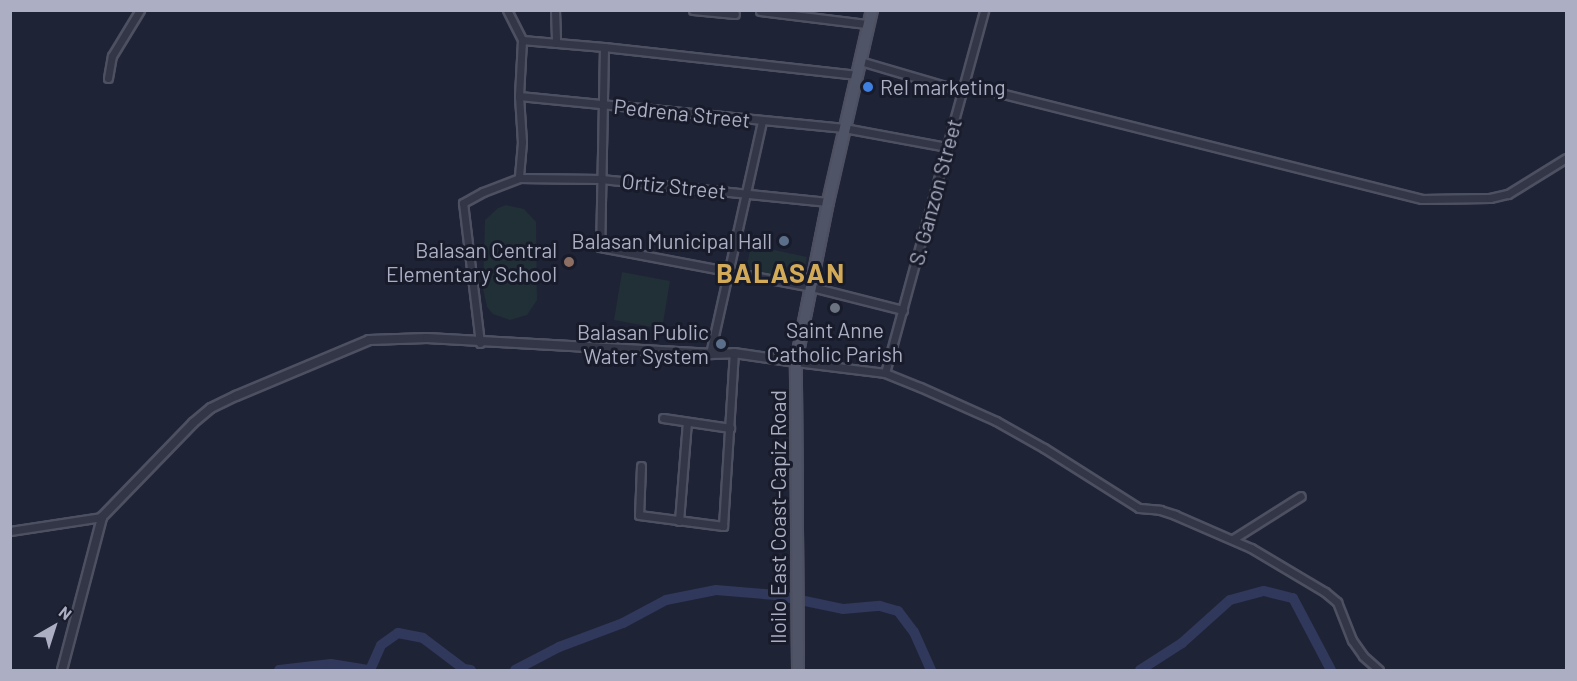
<!DOCTYPE html>
<style>
body{margin:0}
#map{position:relative;width:1577px;height:681px;overflow:hidden;background:#1f2336;font-family:Barlow,sans-serif}
div>[style]{position:absolute}
.green>*{inset:0;background:#212f37}
.river>*{height:10px;margin:-5px;padding:0 5px;transform-origin:5px;border-radius:5px;background:#30385b}
.roads{filter:drop-shadow(2px 0 #4d5061) drop-shadow(-2px 0 #4d5061) drop-shadow(0 2px #4d5061) drop-shadow(0 -2px #4d5061)}
.minor>*{height:7px;margin:-3.5px;padding:0 3.5px;transform-origin:3.5px;border-radius:3.5px;background:#323646}
.tertiary>*{height:8px;margin:-4px;padding:0 4px;transform-origin:4px;border-radius:4px;background:#323646}
.primary>*{height:10px;margin:-5px;padding:0 5px;transform-origin:5px;border-radius:5px;background:#505467}
.dots>*{width:16px;height:16px;translate:-50% -50%;box-sizing:border-box;border:3px solid #181b2a;border-radius:50%}
span{translate:-50% -50%;white-space:nowrap;text-align:center;line-height:1.15;-webkit-text-stroke:6px #181b2a;paint-order:stroke}
.poi-label{font-size:21px;color:#acafc3}
.left{translate:0 -50%;text-align:left}
.right{translate:-100% -50%;text-align:right}
.street-label{font-size:21px;color:#acafc3}
.district-label{font-size:27px;color:#d3aa57;font-weight:700;letter-spacing:1.5px}
.frame{position:absolute;inset:0;border:12px solid #acafc3;pointer-events:none}
.north{position:absolute;left:24px;top:597px;width:60px;height:60px;-webkit-text-stroke:4px #181b2a;paint-order:stroke;rotate:39deg;font-size:16px;font-weight:700;line-height:24px;text-align:center;color:#acafc3}
.north::after{content:'';display:block;margin:auto;width:21px;height:27px;background:#acafc3;clip-path:polygon(50% 0,100% 100%,50% 72%,0 100%)}
</style>
<div id="map">
<div class="green">
<div style="clip-path:polygon(506px 205px,524px 209px,536px 222px,537px 300px,527px 315px,510px 320px,493px 314px,487px 307px,483px 289px,485px 220px,498px 208px)"></div>
<div style="clip-path:polygon(751px 245px,807px 257px,802px 281px,746px 269px)"></div>
<div style="clip-path:polygon(622px 272px,670px 281px,662px 329px,614px 320px)"></div>
</div>
<div class="river">
<div style="left:279px;top:670px;width:52px;rotate:-6.6deg"></div>
<div style="left:331px;top:664px;width:39px;rotate:9deg"></div>
<div style="left:370px;top:670px;width:27px;rotate:-66deg"></div>
<div style="left:381px;top:645px;width:21px;rotate:-35deg"></div>
<div style="left:398px;top:633px;width:25px;rotate:11deg"></div>
<div style="left:423px;top:638px;width:51px;rotate:37.1deg"></div>
<div style="left:464px;top:669px;width:7px;rotate:8deg"></div>
<div style="left:515px;top:670px;width:50px;rotate:-27.6deg"></div>
<div style="left:559px;top:647px;width:68px;rotate:-20.6deg"></div>
<div style="left:623px;top:623px;width:49px;rotate:-28.1deg"></div>
<div style="left:666px;top:600px;width:51px;rotate:-11.3deg"></div>
<div style="left:716px;top:590px;width:60px;rotate:4.8deg"></div>
<div style="left:776px;top:595px;width:68px;rotate:11.8deg"></div>
<div style="left:843px;top:609px;width:37px;rotate:-5deg"></div>
<div style="left:880px;top:606px;width:19px;rotate:16deg"></div>
<div style="left:898px;top:611px;width:26px;rotate:53deg"></div>
<div style="left:914px;top:632px;width:42px;rotate:65.9deg"></div>
<div style="left:1140px;top:670px;width:50px;rotate:-32.7deg"></div>
<div style="left:1182px;top:643px;width:64px;rotate:-41.9deg"></div>
<div style="left:1230px;top:600px;width:35px;rotate:-15deg"></div>
<div style="left:1264px;top:591px;width:30px;rotate:14deg"></div>
<div style="left:1293px;top:598px;width:81px;rotate:62.2deg"></div>
</div>
<div class="roads">
<div class="minor">
<div style="left:507px;top:10px;width:34px;rotate:63deg"></div>
<div style="left:522px;top:40px;width:56px;rotate:93.1deg"></div>
<div style="left:519px;top:96px;width:46px;rotate:86.3deg"></div>
<div style="left:522px;top:142px;width:36px;rotate:95deg"></div>
<div style="left:555px;top:10px;width:33px;rotate:88deg"></div>
<div style="left:693px;top:10px;width:42px;rotate:5.4deg"></div>
<div style="left:760px;top:11px;width:107px;rotate:7deg"></div>
<div style="left:522px;top:40px;width:82px;rotate:4.9deg"></div>
<div style="left:604px;top:47px;width:255px;rotate:6.3deg"></div>
<div style="left:604px;top:47px;width:200px;rotate:91.1deg"></div>
<div style="left:600px;top:247px;width:216px;rotate:10.7deg"></div>
<div style="left:812px;top:287px;width:94px;rotate:14.2deg"></div>
<div style="left:860px;top:61px;width:106px;rotate:16.4deg"></div>
<div style="left:108px;top:78px;width:22px;rotate:-80deg"></div>
<div style="left:112px;top:56px;width:54px;rotate:-58.7deg"></div>
<div style="left:964px;top:84px;width:472px;rotate:14.1deg"></div>
<div style="left:1422px;top:199px;width:68px;rotate:-0.8deg"></div>
<div style="left:1490px;top:198px;width:18px;rotate:-13deg"></div>
<div style="left:1508px;top:194px;width:68px;rotate:-31.8deg"></div>
<div style="left:519px;top:96px;width:327px;rotate:5.6deg"></div>
<div style="left:844px;top:128px;width:105px;rotate:10.5deg"></div>
<div style="left:480px;top:343px;width:141px;rotate:-96.9deg"></div>
<div style="left:463px;top:203px;width:23px;rotate:-29deg"></div>
<div style="left:483px;top:192px;width:39px;rotate:-21deg"></div>
<div style="left:519px;top:178px;width:82px;rotate:0.7deg"></div>
<div style="left:601px;top:179px;width:228px;rotate:5.8deg"></div>
<div style="left:710px;top:354px;width:239px;rotate:-77.4deg"></div>
<div style="left:796px;top:362px;width:90px;rotate:7deg"></div>
<div style="left:885px;top:373px;width:38px;rotate:22deg"></div>
<div style="left:920px;top:387px;width:83px;rotate:24.1deg"></div>
<div style="left:996px;top:421px;width:55px;rotate:29.4deg"></div>
<div style="left:1044px;top:448px;width:112px;rotate:32.3deg"></div>
<div style="left:1139px;top:508px;width:21px;rotate:5deg"></div>
<div style="left:1160px;top:510px;width:16px;rotate:18deg"></div>
<div style="left:1175px;top:515px;width:83px;rotate:23.5deg"></div>
<div style="left:1251px;top:548px;width:86px;rotate:30.7deg"></div>
<div style="left:1325px;top:592px;width:16px;rotate:40deg"></div>
<div style="left:1337px;top:602px;width:41px;rotate:68.5deg"></div>
<div style="left:1352px;top:640px;width:19px;rotate:55deg"></div>
<div style="left:1363px;top:656px;width:21px;rotate:41deg"></div>
<div style="left:885px;top:373px;width:376px;rotate:-74.7deg"></div>
<div style="left:663px;top:418px;width:68px;rotate:8.5deg"></div>
<div style="left:641px;top:466px;width:49px;rotate:92.3deg"></div>
<div style="left:639px;top:515px;width:85px;rotate:7.5deg"></div>
<div style="left:723px;top:526px;width:173px;rotate:-86.4deg"></div>
<div style="left:679px;top:521px;width:99px;rotate:-85.4deg"></div>
<div style="left:10px;top:531px;width:93px;rotate:-8.7deg"></div>
<div style="left:1233px;top:539px;width:80px;rotate:-32.3deg"></div>
</div>
<div class="tertiary">
<div style="left:62px;top:670px;width:158px;rotate:-75.3deg"></div>
<div style="left:102px;top:517px;width:131px;rotate:-45.9deg"></div>
<div style="left:193px;top:423px;width:23px;rotate:-40deg"></div>
<div style="left:211px;top:408px;width:28px;rotate:-26deg"></div>
<div style="left:236px;top:396px;width:144px;rotate:-22.8deg"></div>
<div style="left:369px;top:340px;width:58px;rotate:-2deg"></div>
<div style="left:427px;top:338px;width:283px;rotate:3.2deg"></div>
<div style="left:710px;top:354px;width:24px;rotate:-2deg"></div>
<div style="left:734px;top:353px;width:63px;rotate:8.3deg"></div>
</div>
<div class="primary">
<div style="left:798px;top:670px;width:308px;rotate:-90.4deg"></div>
<div style="left:796px;top:362px;width:163px;rotate:-78.7deg"></div>
<div style="left:828px;top:202px;width:197px;rotate:-77.1deg"></div>
</div>
</div>
<div class="dots">
<div style="left:868px;top:87px;background:#3f7fe0"></div>
<div style="left:784px;top:241px;background:#5c6f8a"></div>
<div style="left:569px;top:262px;background:#8d6e63"></div>
<div style="left:835px;top:308px;background:#6b7280"></div>
<div style="left:721px;top:344px;background:#5c6f8a"></div>
</div>
<div class="poi-label">
<span class="left" style="left:880px;top:87px">Rel marketing</span>
<span class="right" style="left:772px;top:241px">Balasan Municipal Hall</span>
<span class="right" style="left:557px;top:262px">Balasan Central<br>Elementary School</span>
<span style="left:835px;top:342px">Saint Anne<br>Catholic Parish</span>
<span class="right" style="left:709px;top:344px">Balasan Public<br>Water System</span>
</div>
<div class="street-label">
<span style="left:682px;top:113px;rotate:6deg">Pedrena Street</span>
<span style="left:674px;top:186px;rotate:6deg">Ortiz Street</span>
<span style="left:935px;top:192px;rotate:-75deg">S. Ganzon Street</span>
<span style="left:778px;top:517px;rotate:-90deg">Iloilo East Coast-Capiz Road</span>
</div>
<div class="district-label">
<span style="left:781px;top:273px">BALASAN</span>
</div>
<div class="frame"></div>
<div class="north">N</div>
</div>
